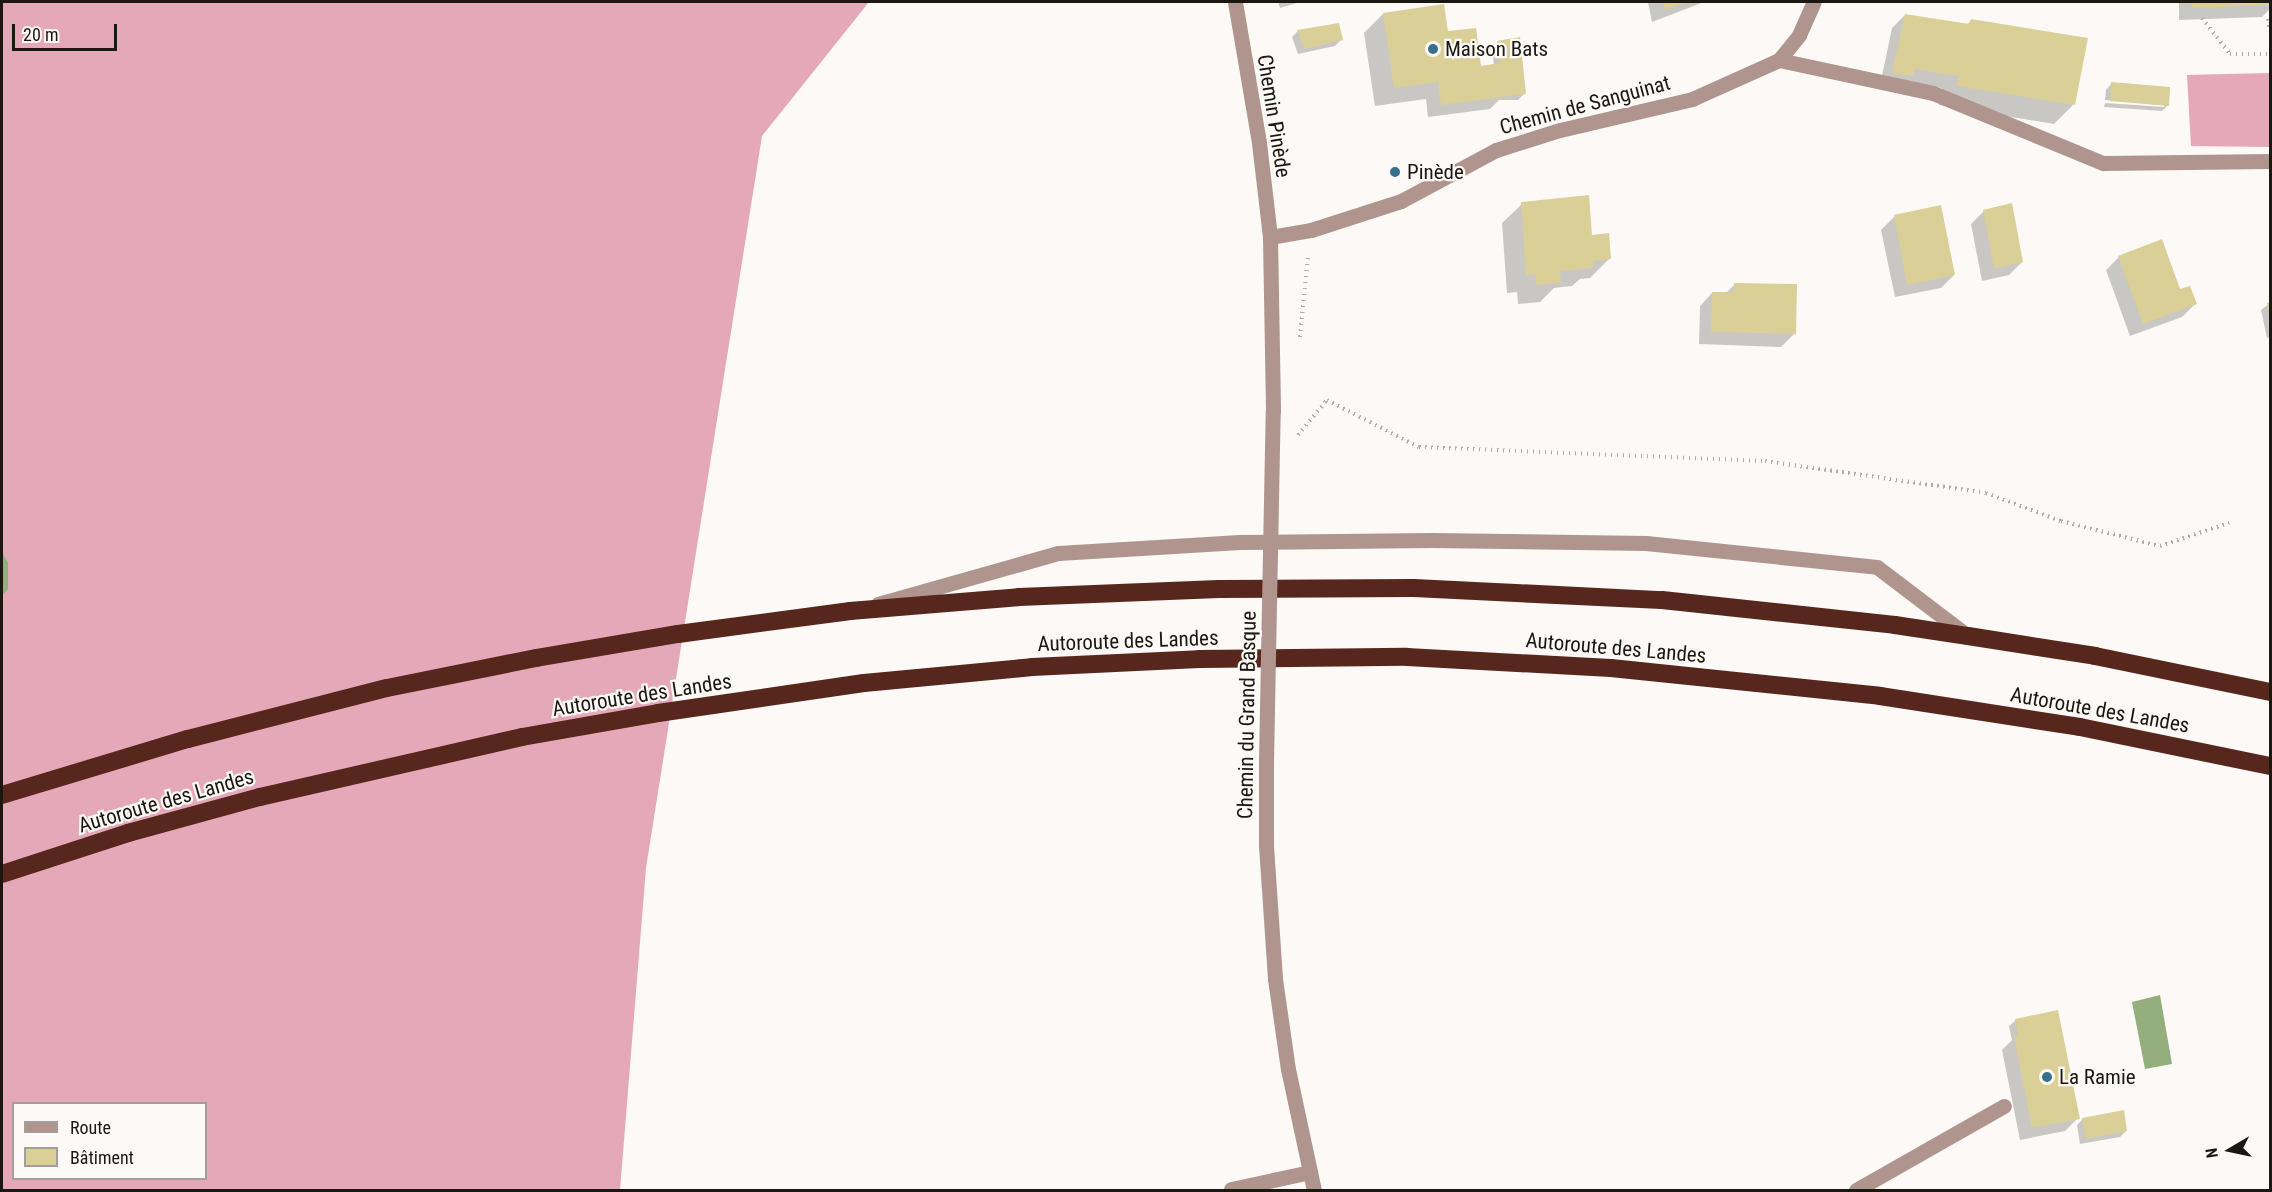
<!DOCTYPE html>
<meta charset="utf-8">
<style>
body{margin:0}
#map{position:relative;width:2272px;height:1192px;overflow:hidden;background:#fcf9f6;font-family:"Roboto Condensed",sans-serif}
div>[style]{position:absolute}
.forest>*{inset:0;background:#e5a8b9}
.water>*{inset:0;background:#94ae7d}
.shadow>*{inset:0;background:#0003}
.building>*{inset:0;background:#dacf97}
.path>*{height:4px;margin-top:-2px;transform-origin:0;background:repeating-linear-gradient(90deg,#b0aca8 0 1.5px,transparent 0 6px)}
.minor>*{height:15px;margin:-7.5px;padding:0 7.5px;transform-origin:7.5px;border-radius:7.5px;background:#b0958f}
.highway>*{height:18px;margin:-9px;padding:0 9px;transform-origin:9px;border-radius:9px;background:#57271d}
.minor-bridge>*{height:15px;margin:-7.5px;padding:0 7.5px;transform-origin:7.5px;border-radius:7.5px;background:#b0958f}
.dots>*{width:16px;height:16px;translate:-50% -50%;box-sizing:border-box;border:3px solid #fcf9f6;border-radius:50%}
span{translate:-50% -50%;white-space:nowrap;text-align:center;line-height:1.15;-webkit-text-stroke:4.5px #fcf9f6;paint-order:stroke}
.poi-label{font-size:21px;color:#1c1711}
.left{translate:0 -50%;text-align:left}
.street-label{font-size:21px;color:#1c1711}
.frame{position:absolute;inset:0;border:3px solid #1c1711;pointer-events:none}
.legend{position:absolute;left:12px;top:1102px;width:195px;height:78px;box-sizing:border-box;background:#fcf9f6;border:2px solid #a29f9a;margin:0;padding:8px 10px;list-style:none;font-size:18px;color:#1c1711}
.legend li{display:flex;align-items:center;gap:12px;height:30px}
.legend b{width:30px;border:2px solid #a29f9a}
.north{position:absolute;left:2200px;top:1120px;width:60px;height:60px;-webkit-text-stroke:4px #fcf9f6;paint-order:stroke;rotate:261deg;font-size:16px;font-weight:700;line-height:24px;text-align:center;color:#1c1711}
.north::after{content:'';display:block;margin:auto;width:21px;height:27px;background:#1c1711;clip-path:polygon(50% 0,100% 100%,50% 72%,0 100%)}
.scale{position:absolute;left:12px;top:24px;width:105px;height:27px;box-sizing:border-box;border:3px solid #1c1711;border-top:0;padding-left:8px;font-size:18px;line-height:21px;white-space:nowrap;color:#1c1711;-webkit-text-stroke:4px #fcf9f6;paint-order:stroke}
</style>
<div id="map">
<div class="forest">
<div style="clip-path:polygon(evenodd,2px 2px,869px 2px,762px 136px,646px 868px,620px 1190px,2px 1190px,2px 2px,14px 1104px,206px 1104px,206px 1178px,14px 1178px,14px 1104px)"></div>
<div style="clip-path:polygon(2270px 73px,2270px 147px,2191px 146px,2187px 75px)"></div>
</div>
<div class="water">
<div style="clip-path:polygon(2px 552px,8px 563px,8px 589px,2px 596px)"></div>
<div style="clip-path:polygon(2160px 995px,2172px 1064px,2145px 1069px,2132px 1002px)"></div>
</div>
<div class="shadow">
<div style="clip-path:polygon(1278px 2px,1300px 2px,1280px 8px)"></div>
<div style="clip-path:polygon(1648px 2px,1704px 2px,1652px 22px)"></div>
<div style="clip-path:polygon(2179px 2px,2270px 2px,2270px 9px,2262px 17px,2179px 20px)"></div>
<div style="clip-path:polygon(1383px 14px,1447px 33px,1479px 69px,1494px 66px,1492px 48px,1498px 42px,1525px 93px,1518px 100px,1499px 100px,1490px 109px,1428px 117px,1426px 99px,1375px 106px,1364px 33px)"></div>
<div style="clip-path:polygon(1905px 15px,1966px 25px,1971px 21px,2073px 105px,2054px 124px,1939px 105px,1942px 88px,1905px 82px,1880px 85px,1892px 28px)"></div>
<div style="clip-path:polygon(1298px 31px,1341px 40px,1335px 46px,1298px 54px,1292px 37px)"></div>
<div style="clip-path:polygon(2112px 83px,2168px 105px,2162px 111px,2104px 107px,2105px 103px,2164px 107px,2164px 104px,2105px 100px,2106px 90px)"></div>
<div style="clip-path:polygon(1522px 204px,1590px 237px,1609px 259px,1590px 278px,1580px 279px,1572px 286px,1554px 288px,1540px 302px,1518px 304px,1517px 292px,1507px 293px,1502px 223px)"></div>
<div style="clip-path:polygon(1940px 207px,1954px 275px,1941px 288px,1895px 297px,1881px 230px,1894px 217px)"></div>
<div style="clip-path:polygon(1984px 211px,2022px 262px,2009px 275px,1982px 281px,1971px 224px)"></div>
<div style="clip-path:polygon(2119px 257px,2179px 291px,2195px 304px,2182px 317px,2130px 336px,2106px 270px)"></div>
<div style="clip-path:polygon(1735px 284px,1794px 334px,1781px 347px,1699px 344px,1700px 306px,1712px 293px,1725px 294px)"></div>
<div style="clip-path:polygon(2270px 303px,2270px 337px,2267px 338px,2261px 310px)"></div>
<div style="clip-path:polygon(2016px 1020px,2078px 1118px,2065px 1131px,2020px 1140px,2002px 1050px,2012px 1040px,2009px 1026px)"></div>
<div style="clip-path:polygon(2083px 1119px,2126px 1131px,2120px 1137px,2080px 1144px,2077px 1125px)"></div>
</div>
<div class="building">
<div style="clip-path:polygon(1663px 2px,1687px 2px,1665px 10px)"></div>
<div style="clip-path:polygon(2191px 2px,2270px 2px,2270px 5px,2192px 8px)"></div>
<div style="clip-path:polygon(1444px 4px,1448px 31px,1476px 28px,1481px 66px,1500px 63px,1497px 41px,1520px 37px,1526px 94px,1441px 105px,1438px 82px,1394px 88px,1383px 13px)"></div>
<div style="clip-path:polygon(1905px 14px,1969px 24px,1971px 19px,2088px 38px,2075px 105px,1957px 86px,1959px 76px,1914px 69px,1913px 76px,1892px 73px)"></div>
<div style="clip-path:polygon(1339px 23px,1343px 40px,1304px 49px,1297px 30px)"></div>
<div style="clip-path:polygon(2111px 82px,2170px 87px,2169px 106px,2110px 101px)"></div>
<div style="clip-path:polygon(1589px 195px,1592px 235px,1609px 233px,1611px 259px,1593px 261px,1593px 268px,1560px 271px,1561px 283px,1536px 285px,1536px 274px,1526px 275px,1521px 202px)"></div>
<div style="clip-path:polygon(2012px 203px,2023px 262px,1994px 269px,1983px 210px)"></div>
<div style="clip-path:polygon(1941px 205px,1955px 275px,1907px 285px,1894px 215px)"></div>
<div style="clip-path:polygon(2162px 239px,2180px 289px,2190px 286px,2197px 304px,2143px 324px,2118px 256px)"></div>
<div style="clip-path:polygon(1734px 283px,1797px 284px,1796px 334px,1711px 332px,1712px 292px,1734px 292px)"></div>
<div style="clip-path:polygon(2270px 302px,2270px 316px,2267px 303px)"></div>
<div style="clip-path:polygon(2058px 1010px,2080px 1119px,2032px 1128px,2014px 1036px,2018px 1035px,2015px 1019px)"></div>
<div style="clip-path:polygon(2124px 1110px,2127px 1131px,2086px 1139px,2082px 1118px)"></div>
</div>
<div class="path">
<div style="left:2202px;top:18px;width:46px;rotate:52.1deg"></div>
<div style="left:2230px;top:54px;width:40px"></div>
<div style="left:2268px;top:19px;width:12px;rotate:81deg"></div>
<div style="left:1300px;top:337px;width:82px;rotate:-84.4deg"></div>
<div style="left:1298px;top:435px;width:45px;rotate:-50.4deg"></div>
<div style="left:1327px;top:400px;width:103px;rotate:27.1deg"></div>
<div style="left:1419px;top:447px;width:346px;rotate:2.3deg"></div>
<div style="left:1765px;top:461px;width:223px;rotate:8.2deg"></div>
<div style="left:1986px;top:493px;width:80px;rotate:20.5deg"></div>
<div style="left:2061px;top:521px;width:102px;rotate:14.2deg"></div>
<div style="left:2160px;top:546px;width:73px;rotate:-18.4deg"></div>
</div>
<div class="minor">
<div style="left:1235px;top:2px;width:143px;rotate:80.3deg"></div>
<div style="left:1259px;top:143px;width:95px;rotate:83.3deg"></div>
<div style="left:1270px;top:237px;width:174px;rotate:89deg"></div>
<div style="left:1779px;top:60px;width:157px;rotate:12.1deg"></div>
<div style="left:1933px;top:93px;width:184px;rotate:22.4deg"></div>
<div style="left:2103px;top:163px;width:167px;rotate:-0.7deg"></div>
<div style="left:1270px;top:237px;width:42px;rotate:-9.7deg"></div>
<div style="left:1311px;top:230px;width:95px;rotate:-17.9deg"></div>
<div style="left:1401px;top:201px;width:108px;rotate:-28.2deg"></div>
<div style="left:1496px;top:150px;width:67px;rotate:-17.4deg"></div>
<div style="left:1560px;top:130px;width:136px;rotate:-13.2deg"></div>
<div style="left:1692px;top:99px;width:95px;rotate:-24.1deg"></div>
<div style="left:1779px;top:60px;width:32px;rotate:-51deg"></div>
<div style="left:1799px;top:35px;width:36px;rotate:-66deg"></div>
<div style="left:878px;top:604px;width:187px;rotate:-15.8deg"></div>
<div style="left:1058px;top:553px;width:182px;rotate:-3.5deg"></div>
<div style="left:1240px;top:542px;width:191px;rotate:-0.6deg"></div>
<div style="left:1431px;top:540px;width:215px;rotate:0.8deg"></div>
<div style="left:1646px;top:543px;width:232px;rotate:5.9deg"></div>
<div style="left:1877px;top:567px;width:114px;rotate:37.2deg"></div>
<div style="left:1266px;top:761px;width:85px;rotate:90deg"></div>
<div style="left:1266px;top:846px;width:133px;rotate:86.1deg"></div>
<div style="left:1275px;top:979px;width:91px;rotate:81.8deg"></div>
<div style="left:1288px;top:1069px;width:124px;rotate:77.9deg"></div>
<div style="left:1231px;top:1189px;width:81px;rotate:-12.1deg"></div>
<div style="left:1856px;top:1190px;width:170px;rotate:-29.6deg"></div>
</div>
<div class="highway">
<div style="left:2px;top:795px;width:194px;rotate:-16.8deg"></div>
<div style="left:188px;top:739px;width:205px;rotate:-14.4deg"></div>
<div style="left:387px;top:688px;width:152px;rotate:-11.4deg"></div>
<div style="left:536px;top:658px;width:144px;rotate:-9.6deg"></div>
<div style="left:678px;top:634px;width:174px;rotate:-7.6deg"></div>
<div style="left:850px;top:611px;width:170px;rotate:-4.7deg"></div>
<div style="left:1019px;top:597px;width:200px;rotate:-2.3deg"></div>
<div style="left:1219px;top:589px;width:195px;rotate:-0.3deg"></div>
<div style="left:1414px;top:588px;width:248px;rotate:2.8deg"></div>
<div style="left:1662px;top:600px;width:234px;rotate:6.1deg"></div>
<div style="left:1895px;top:625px;width:74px;rotate:8.6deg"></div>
<div style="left:1968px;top:636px;width:129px;rotate:8.9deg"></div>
<div style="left:2095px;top:656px;width:179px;rotate:11.6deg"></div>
<div style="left:2px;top:874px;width:133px;rotate:-18deg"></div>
<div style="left:128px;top:833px;width:137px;rotate:-15.3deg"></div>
<div style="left:260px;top:797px;width:269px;rotate:-12.9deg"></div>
<div style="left:522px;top:737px;width:138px;rotate:-10deg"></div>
<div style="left:658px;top:713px;width:208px;rotate:-8.3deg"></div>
<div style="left:864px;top:683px;width:169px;rotate:-5.4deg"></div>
<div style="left:1032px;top:667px;width:167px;rotate:-2.7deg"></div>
<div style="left:1199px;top:659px;width:208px;rotate:-0.6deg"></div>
<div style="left:1407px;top:657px;width:204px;rotate:3.1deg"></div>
<div style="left:1611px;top:668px;width:270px;rotate:5.9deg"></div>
<div style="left:1880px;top:696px;width:202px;rotate:8.8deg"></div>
<div style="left:2080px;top:727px;width:194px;rotate:11.6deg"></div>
</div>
<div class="minor-bridge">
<div style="left:1266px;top:761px;width:350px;rotate:-88.9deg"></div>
</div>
<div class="dots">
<div style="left:1433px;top:49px;background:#367089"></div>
<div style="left:1395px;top:172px;background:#367089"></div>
<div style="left:2047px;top:1077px;background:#367089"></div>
</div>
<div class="poi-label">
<span class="left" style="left:1445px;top:49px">Maison Bats</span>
<span class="left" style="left:1407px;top:172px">Pinède</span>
<span class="left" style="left:2059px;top:1077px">La Ramie</span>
</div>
<div class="street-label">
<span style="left:1585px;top:105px;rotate:-15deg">Chemin de Sanguinat</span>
<span style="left:1274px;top:116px;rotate:81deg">Chemin Pinède</span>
<span style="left:1128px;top:641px;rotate:-2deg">Autoroute des Landes</span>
<span style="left:1616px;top:648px;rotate:5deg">Autoroute des Landes</span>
<span style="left:642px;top:695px;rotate:-9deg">Autoroute des Landes</span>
<span style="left:2100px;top:710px;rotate:10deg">Autoroute des Landes</span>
<span style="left:1247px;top:715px;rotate:-89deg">Chemin du Grand Basque</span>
<span style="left:166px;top:801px;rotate:-16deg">Autoroute des Landes</span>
</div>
<div class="frame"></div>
<ul class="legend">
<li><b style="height:8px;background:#b0958f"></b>Route</li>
<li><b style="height:16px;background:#dacf97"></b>Bâtiment</li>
</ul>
<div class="north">N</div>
<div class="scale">20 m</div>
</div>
